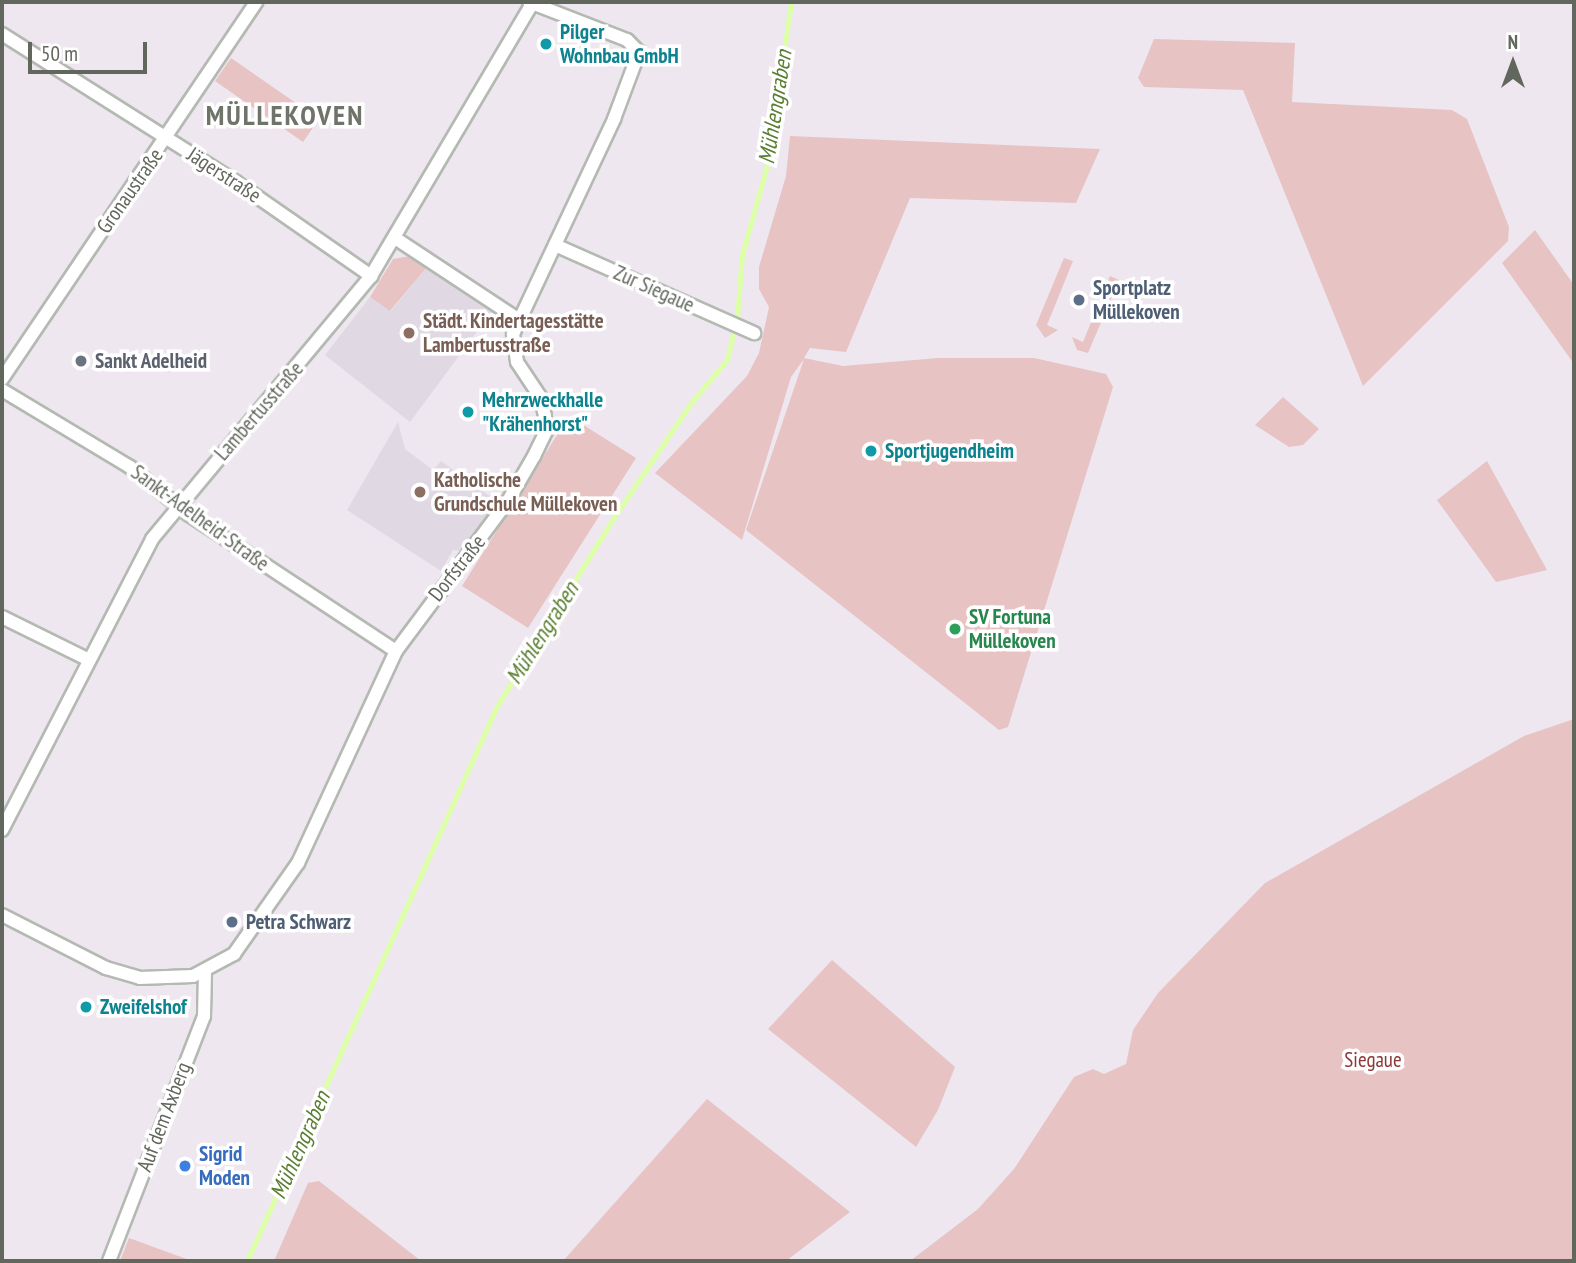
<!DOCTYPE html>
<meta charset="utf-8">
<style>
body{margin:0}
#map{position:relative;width:1576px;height:1263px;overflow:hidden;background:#eee7f0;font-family:"PT Sans Narrow",sans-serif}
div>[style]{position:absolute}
.education>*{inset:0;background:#e0d8e3}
.green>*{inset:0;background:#e8c3c4}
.stream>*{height:4.5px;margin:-2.25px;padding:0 2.25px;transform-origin:2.25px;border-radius:2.25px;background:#ddffa8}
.roads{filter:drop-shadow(2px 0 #b4b9b2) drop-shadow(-2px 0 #b4b9b2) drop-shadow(0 2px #b4b9b2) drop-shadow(0 -2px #b4b9b2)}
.minor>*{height:12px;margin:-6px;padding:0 6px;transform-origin:6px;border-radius:6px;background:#fff}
.dots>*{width:19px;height:19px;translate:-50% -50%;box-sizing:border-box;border:4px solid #fff;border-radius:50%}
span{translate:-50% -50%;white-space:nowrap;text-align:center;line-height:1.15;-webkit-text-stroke:7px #fff;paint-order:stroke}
.culture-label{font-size:21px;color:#0d838f;font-weight:700}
.left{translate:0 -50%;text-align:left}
.street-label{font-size:21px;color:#62675e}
.service-label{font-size:21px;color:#4e5e75;font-weight:700}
.education-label{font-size:21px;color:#785e54;font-weight:700}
.worship-label{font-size:21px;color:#5b616d;font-weight:700}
.leisure-label{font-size:21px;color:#27864d;font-weight:700}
.park-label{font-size:21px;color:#8e3636}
.shop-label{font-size:21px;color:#366cbe;font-weight:700}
.water-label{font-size:23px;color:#5a7e31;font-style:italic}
.district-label{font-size:28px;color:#6f746a;font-weight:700;letter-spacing:2px}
.frame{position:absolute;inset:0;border:4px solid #62675e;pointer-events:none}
.north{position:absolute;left:1478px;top:28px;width:70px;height:70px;-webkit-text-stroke:5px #fff;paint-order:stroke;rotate:0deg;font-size:19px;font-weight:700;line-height:28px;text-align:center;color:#62675e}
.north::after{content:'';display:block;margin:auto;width:24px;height:32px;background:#62675e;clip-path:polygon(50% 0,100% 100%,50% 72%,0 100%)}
.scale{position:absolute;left:28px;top:42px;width:119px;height:32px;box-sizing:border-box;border:4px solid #62675e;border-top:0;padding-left:9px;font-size:21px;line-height:24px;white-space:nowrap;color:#62675e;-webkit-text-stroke:5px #fff;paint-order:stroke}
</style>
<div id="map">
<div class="education">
<div style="clip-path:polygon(427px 267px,493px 310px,410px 422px,325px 355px,370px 297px,391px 311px)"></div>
<div style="clip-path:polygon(398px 422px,405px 449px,433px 470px,441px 461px,498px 502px,461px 551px,453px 550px,441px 571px,347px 510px)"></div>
</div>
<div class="green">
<div style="clip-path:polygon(1154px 39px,1295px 43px,1292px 102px,1452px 110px,1467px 119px,1509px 227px,1508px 241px,1363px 386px,1243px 90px,1144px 87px,1138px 78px)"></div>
<div style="clip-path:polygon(231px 58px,319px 119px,303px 142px,215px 81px)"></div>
<div style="clip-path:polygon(790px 136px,1100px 149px,1076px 203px,910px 198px,846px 352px,810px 348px,804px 358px,843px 366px,938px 358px,1034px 358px,1106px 374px,1113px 387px,1008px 727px,999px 730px,746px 530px,804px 359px,791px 377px,742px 540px,655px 473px,747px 376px,759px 353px,769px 307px,759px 289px,759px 267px,786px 176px)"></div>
<div style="clip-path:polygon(1535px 230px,1574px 285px,1574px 364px,1502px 263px)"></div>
<div style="clip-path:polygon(410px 256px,427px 267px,390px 311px,370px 297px,393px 259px)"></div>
<div style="clip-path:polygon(1064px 258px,1073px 261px,1047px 325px,1058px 330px,1045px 338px,1036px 325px)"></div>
<div style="clip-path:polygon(1110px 276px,1119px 280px,1088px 353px,1077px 350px,1072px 337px,1083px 342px)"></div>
<div style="clip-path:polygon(1283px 397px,1319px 429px,1303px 445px,1289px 447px,1255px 425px)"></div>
<div style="clip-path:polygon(569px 416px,636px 458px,528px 628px,462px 586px)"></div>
<div style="clip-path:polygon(1487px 461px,1547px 570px,1496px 582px,1437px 500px)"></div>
<div style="clip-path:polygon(1574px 719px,1574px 1261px,910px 1261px,978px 1209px,1014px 1169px,1074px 1077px,1093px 1069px,1104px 1074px,1126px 1064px,1133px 1030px,1158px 993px,1265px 883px,1524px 736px)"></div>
<div style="clip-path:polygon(832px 960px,955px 1067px,938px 1110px,916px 1147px,768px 1029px)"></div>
<div style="clip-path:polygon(707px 1099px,850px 1212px,786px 1261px,563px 1261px)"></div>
<div style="clip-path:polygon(319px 1181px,421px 1261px,274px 1261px,308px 1183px)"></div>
<div style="clip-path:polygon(129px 1238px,192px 1261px,120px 1261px)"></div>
</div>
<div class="stream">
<div style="left:247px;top:1261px;width:609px;rotate:-65.75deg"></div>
<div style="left:497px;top:706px;width:224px;rotate:-58.2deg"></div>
<div style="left:615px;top:516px;width:136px;rotate:-56.1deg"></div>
<div style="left:691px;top:403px;width:56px;rotate:-50.1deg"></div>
<div style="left:727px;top:360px;width:43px;rotate:-76.6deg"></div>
<div style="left:737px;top:318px;width:63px;rotate:-85.5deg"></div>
<div style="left:742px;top:255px;width:97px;rotate:-74.4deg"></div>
<div style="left:768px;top:162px;width:162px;rotate:-81.8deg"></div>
</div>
<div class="roads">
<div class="minor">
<div style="left:2px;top:34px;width:277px;rotate:32.3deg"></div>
<div style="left:236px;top:182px;width:165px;rotate:34.8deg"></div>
<div style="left:395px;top:238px;width:147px;rotate:33.4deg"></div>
<div style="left:555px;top:245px;width:218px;rotate:23.9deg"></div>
<div style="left:2px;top:379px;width:455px;rotate:-56deg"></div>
<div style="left:2px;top:390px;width:149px;rotate:31deg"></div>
<div style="left:130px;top:467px;width:75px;rotate:39deg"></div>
<div style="left:188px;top:514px;width:249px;rotate:33.4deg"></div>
<div style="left:2px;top:617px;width:97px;rotate:26.3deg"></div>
<div style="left:2px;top:830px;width:327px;rotate:-62.7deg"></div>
<div style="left:152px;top:539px;width:342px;rotate:-50.2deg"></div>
<div style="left:371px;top:276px;width:318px;rotate:-59.4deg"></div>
<div style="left:2px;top:915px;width:117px;rotate:27deg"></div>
<div style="left:106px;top:968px;width:35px;rotate:16deg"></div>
<div style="left:140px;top:978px;width:53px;rotate:-2.2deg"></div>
<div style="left:193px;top:976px;width:47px;rotate:-28.2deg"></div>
<div style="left:234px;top:954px;width:111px;rotate:-54.9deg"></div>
<div style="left:298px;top:863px;width:234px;rotate:-65.2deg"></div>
<div style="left:396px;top:651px;width:187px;rotate:-53.3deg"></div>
<div style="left:508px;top:501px;width:52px;rotate:-60deg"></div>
<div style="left:534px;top:456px;width:28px;rotate:-64deg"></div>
<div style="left:546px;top:431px;width:15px;rotate:-94deg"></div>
<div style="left:545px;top:416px;width:18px;rotate:-103deg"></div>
<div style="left:541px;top:398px;width:43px;rotate:-123.7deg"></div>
<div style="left:517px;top:362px;width:28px;rotate:-98deg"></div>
<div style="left:513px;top:334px;width:238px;rotate:-64.8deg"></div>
<div style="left:614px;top:119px;width:72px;rotate:-69.5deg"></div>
<div style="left:639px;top:52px;width:17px;rotate:-135deg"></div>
<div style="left:627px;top:40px;width:105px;rotate:-158.8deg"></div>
<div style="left:109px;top:1261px;width:263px;rotate:-68.8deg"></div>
<div style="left:204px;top:1016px;width:45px;rotate:-88.7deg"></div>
</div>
</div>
<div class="dots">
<div style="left:546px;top:44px;background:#0f9aa8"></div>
<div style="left:1079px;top:300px;background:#5c6f8a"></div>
<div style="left:409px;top:333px;background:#8d6e63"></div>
<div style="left:81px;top:361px;background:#6b7280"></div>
<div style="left:468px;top:412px;background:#0f9aa8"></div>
<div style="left:871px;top:451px;background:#0f9aa8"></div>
<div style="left:420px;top:492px;background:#8d6e63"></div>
<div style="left:955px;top:629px;background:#2e9e5b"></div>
<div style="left:232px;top:922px;background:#5c6f8a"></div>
<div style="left:86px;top:1007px;background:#0f9aa8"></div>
<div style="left:185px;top:1166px;background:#3f7fe0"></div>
</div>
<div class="culture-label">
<span class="left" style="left:560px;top:44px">Pilger<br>Wohnbau GmbH</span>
<span class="left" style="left:482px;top:412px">Mehrzweckhalle<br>"Krähenhorst"</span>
<span class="left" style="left:885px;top:451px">Sportjugendheim</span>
<span class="left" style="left:100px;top:1007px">Zweifelshof</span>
</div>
<div class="street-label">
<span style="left:224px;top:175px;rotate:33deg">Jägerstraße</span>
<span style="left:130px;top:191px;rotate:-55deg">Gronaustraße</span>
<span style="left:654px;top:289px;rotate:24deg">Zur Siegaue</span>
<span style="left:259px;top:411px;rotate:-49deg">Lambertusstraße</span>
<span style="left:200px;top:518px;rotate:36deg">Sankt-Adelheid-Straße</span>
<span style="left:457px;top:568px;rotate:-52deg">Dorfstraße</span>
<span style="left:164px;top:1117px;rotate:-69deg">Auf dem Axberg</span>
</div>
<div class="service-label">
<span class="left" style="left:1093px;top:300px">Sportplatz<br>Müllekoven</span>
<span class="left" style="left:246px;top:922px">Petra Schwarz</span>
</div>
<div class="education-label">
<span class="left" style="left:423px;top:333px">Städt. Kindertagesstätte<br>Lambertusstraße</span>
<span class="left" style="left:434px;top:492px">Katholische<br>Grundschule Müllekoven</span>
</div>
<div class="worship-label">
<span class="left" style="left:95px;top:361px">Sankt Adelheid</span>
</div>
<div class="leisure-label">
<span class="left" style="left:969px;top:629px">SV Fortuna<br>Müllekoven</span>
</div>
<div class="park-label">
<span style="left:1373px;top:1060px">Siegaue</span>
</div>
<div class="shop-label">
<span class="left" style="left:199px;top:1166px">Sigrid<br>Moden</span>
</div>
<div class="water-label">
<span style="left:775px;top:107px;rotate:-81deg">Mühlengraben</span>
<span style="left:542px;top:633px;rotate:-58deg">Mühlengraben</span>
<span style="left:300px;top:1145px;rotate:-66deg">Mühlengraben</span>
</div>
<div class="district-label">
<span style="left:285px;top:115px">MÜLLEKOVEN</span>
</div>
<div class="frame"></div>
<div class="north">N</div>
<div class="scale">50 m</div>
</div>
